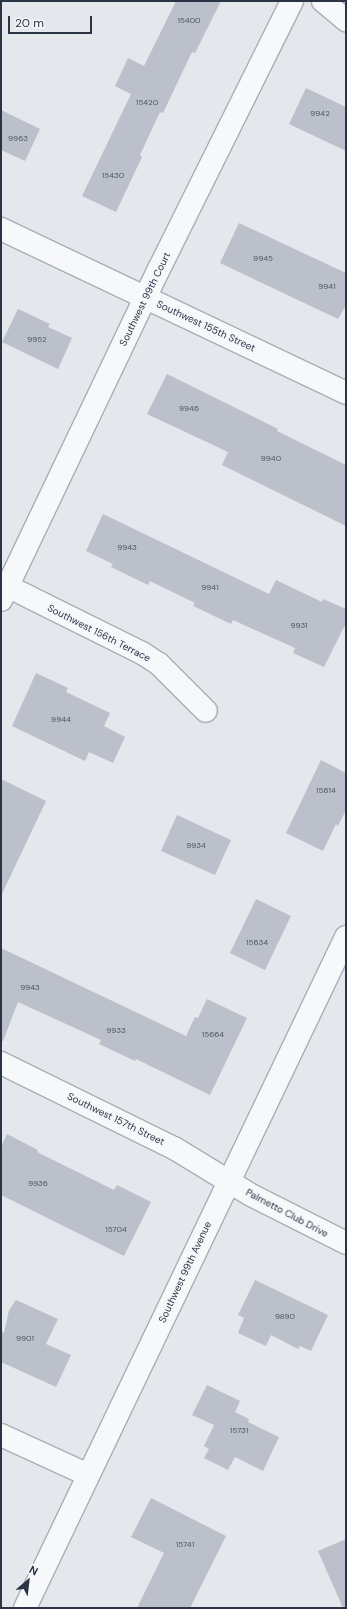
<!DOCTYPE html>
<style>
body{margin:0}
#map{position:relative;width:347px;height:1609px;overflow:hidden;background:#e4e7ec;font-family:"DM Sans",sans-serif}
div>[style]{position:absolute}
.building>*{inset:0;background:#bbc0ca}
.roads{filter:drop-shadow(1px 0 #a9aeb7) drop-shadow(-1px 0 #a9aeb7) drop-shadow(0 1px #a9aeb7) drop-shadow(0 -1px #a9aeb7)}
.minor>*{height:22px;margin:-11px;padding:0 11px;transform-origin:11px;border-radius:11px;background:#f7f8fa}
span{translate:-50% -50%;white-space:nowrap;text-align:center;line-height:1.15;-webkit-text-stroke:3.5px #f4f6f9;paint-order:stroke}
.number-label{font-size:8px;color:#4f5766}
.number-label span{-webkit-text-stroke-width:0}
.street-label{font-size:10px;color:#2b3445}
.frame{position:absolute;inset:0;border:2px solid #2b3445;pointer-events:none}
.north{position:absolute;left:8px;top:1561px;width:40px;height:40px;-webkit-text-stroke:3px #f4f6f9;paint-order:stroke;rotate:28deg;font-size:11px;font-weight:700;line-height:16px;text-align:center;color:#2b3445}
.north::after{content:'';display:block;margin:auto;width:14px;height:18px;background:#2b3445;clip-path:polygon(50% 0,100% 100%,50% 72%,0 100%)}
.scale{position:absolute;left:8px;top:16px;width:84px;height:18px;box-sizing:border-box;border:2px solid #2b3445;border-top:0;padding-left:5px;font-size:12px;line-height:14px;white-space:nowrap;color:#2b3445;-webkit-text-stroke:3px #f4f6f9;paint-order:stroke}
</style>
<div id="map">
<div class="building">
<div style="clip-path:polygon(176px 1px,221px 1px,195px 53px,192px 52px,163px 113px,160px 112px,140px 155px,142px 157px,116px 212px,82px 196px,131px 94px,115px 86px,128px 58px,144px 66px)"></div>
<div style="clip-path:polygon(306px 88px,346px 107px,346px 151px,289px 124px)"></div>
<div style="clip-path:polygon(1px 110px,40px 129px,25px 161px,1px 150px)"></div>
<div style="clip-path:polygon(239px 223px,346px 273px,346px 305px,338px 319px,220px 263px)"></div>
<div style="clip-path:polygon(18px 309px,50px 324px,48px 327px,72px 338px,58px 369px,2px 342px)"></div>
<div style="clip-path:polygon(167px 374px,278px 429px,277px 431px,346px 465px,346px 526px,222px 465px,228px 452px,147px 414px)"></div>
<div style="clip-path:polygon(103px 514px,269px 594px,276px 580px,322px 602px,323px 599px,346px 609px,346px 623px,324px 667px,293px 653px,295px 648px,233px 620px,231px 624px,193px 606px,195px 603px,150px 581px,148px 585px,111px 567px,113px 564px,86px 551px)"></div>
<div style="clip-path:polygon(36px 673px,68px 688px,66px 692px,110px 713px,104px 726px,125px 737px,113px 763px,89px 752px,85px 761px,12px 726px)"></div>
<div style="clip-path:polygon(321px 760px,346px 773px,346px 810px,338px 826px,336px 824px,323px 851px,286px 833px)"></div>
<div style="clip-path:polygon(1px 779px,46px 801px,1px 896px)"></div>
<div style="clip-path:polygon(177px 815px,231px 840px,215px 875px,161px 851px)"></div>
<div style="clip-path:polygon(256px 899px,291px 916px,265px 970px,230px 953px)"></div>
<div style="clip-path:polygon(1px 948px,186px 1036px,195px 1017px,198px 1018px,207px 999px,247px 1018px,210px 1095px,136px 1059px,135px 1061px,99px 1044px,101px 1040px,18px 1002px,3px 1041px,1px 1041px)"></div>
<div style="clip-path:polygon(7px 1134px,38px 1150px,37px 1152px,114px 1190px,117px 1185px,151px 1202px,124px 1256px,1px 1195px,1px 1147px)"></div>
<div style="clip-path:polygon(255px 1280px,328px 1315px,311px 1351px,300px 1346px,298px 1349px,271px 1335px,266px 1346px,238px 1333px,244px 1318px,238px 1315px)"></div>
<div style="clip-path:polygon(16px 1300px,58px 1319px,46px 1344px,71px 1355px,56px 1387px,1px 1362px,1px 1331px,4px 1333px,9px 1310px)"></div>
<div style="clip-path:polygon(207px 1385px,240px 1401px,235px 1412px,249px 1419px,248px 1422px,279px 1437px,263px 1471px,235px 1457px,228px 1470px,204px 1458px,209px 1449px,204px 1446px,214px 1425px,192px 1415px)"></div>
<div style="clip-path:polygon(151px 1498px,226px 1536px,190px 1608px,137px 1608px,164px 1553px,131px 1537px)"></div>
<div style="clip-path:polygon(346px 1539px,346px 1608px,343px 1608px,318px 1551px)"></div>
</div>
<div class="roads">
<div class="minor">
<div style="left:323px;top:1px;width:30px;rotate:40deg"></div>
<div style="left:1px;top:229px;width:382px;rotate:25.4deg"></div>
<div style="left:1px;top:583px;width:157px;rotate:26.4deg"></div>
<div style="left:142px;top:653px;width:20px;rotate:33deg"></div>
<div style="left:159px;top:664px;width:66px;rotate:45deg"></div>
<div style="left:1px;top:600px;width:367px;rotate:-64.5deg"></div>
<div style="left:159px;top:269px;width:299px;rotate:-63.6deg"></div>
<div style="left:1px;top:1063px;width:193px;rotate:26.2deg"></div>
<div style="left:174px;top:1148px;width:90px;rotate:31.4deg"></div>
<div style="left:251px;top:1195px;width:106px;rotate:26.8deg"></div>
<div style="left:1px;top:1435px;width:96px;rotate:24.7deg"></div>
<div style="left:25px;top:1608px;width:744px;rotate:-64.43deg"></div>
</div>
</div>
<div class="number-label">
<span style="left:189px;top:21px">15400</span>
<span style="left:147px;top:103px">15420</span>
<span style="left:320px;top:114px">9942</span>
<span style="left:18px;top:139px">9963</span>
<span style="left:113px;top:176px">15430</span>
<span style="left:263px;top:259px">9945</span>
<span style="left:327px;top:287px">9941</span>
<span style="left:37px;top:340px">9952</span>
<span style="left:189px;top:409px">9946</span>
<span style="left:271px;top:459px">9940</span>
<span style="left:127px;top:548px">9943</span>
<span style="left:210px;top:588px">9941</span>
<span style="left:299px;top:626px">9931</span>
<span style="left:61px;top:720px">9944</span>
<span style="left:326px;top:791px">15614</span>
<span style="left:196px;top:846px">9934</span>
<span style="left:257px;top:943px">15634</span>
<span style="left:30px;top:988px">9943</span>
<span style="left:116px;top:1031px">9933</span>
<span style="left:213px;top:1035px">15664</span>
<span style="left:38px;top:1184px">9936</span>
<span style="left:116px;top:1230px">15704</span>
<span style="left:285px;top:1317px">9890</span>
<span style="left:25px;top:1339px">9901</span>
<span style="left:239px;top:1431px">15731</span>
<span style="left:185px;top:1545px">15741</span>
</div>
<div class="street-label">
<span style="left:145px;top:299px;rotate:-64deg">Southwest 99th Court</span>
<span style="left:206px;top:326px;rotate:25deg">Southwest 155th Street</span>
<span style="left:99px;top:633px;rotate:27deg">Southwest 156th Terrace</span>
<span style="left:116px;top:1119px;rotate:26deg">Southwest 157th Street</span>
<span style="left:287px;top:1213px;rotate:28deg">Palmetto Club Drive</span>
<span style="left:185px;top:1272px;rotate:-65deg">Southwest 99th Avenue</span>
</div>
<div class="frame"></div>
<div class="north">N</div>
<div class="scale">20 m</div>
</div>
